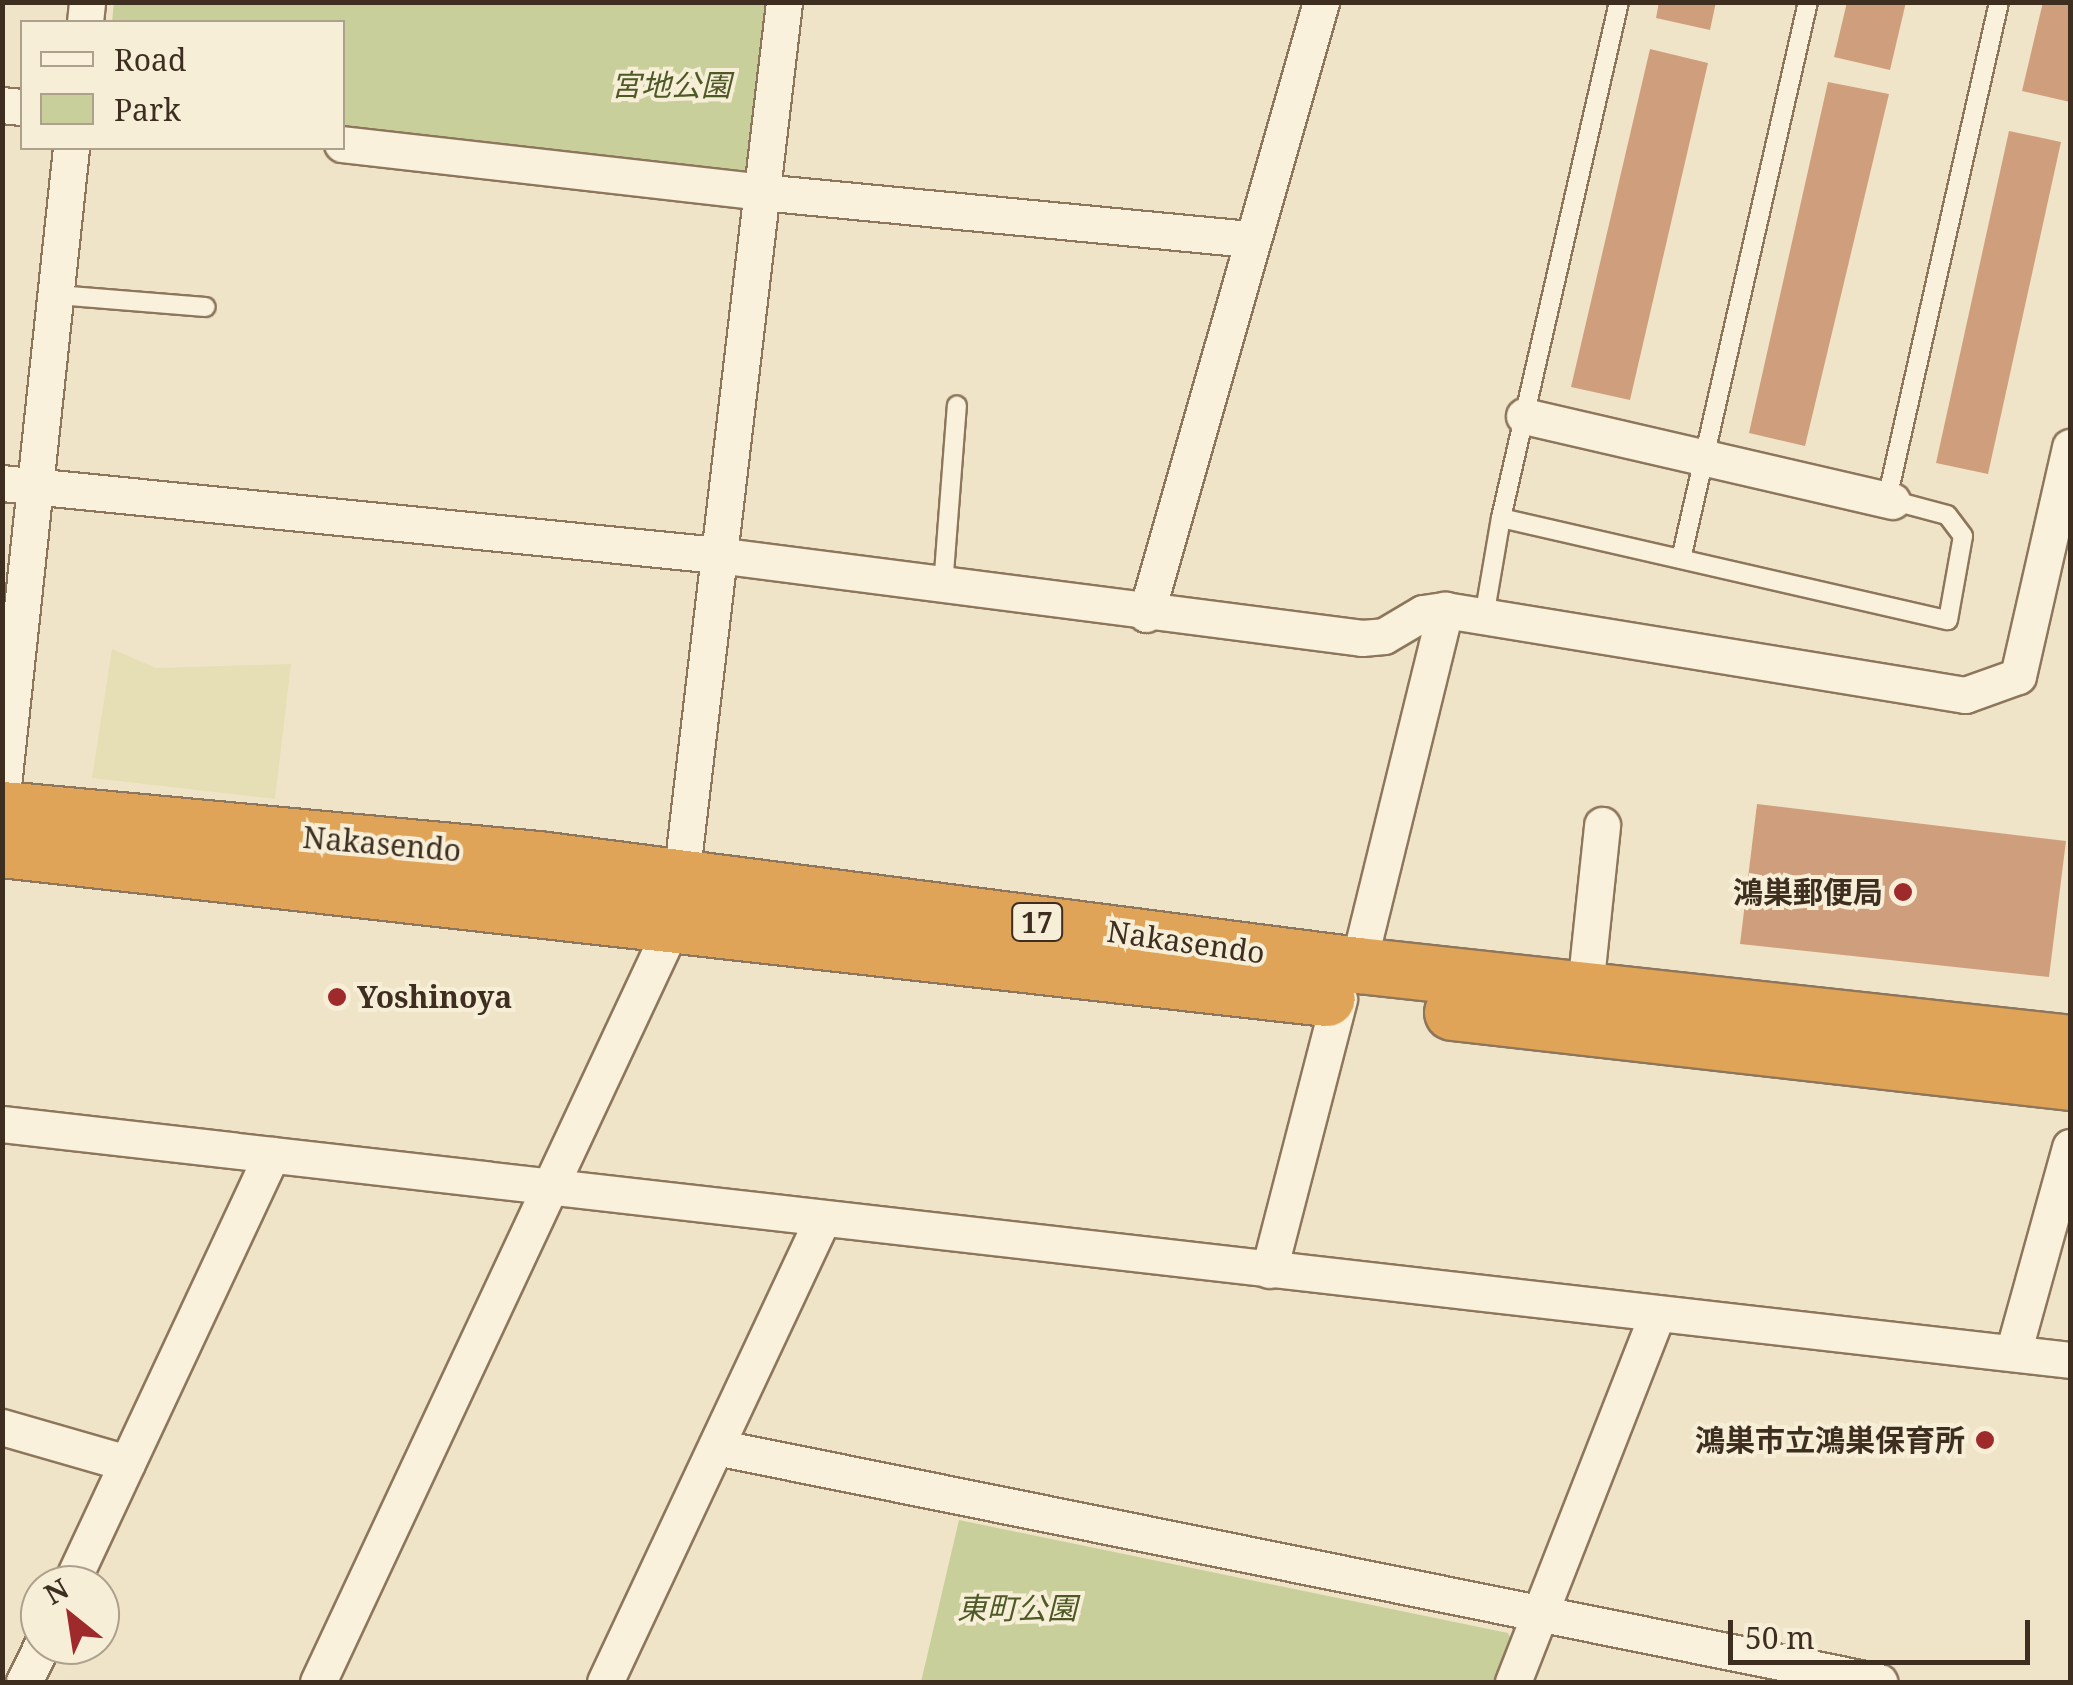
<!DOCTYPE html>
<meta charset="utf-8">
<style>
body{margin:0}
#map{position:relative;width:2073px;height:1685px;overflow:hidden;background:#f0e4c8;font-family:"Noto Serif","Noto Sans JP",serif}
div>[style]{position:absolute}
.farmland>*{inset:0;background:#e6deb5}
.green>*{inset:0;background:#c9cf9b}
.building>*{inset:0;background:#cf9f7d}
.roads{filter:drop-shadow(2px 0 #8d765c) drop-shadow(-2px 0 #8d765c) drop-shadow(0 2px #8d765c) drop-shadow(0 -2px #8d765c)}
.lane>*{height:18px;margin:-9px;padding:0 9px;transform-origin:9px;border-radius:9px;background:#faf1dc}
.street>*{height:35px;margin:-17.5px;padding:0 17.5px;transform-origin:17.5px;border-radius:17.5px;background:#faf1dc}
.highway>*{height:55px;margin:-27.5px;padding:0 27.5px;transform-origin:27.5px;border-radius:27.5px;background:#e0a458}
.dots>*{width:28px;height:28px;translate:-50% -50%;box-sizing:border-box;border:5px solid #f7eed8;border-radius:50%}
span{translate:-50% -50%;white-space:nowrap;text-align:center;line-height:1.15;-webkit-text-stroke:8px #f7eed8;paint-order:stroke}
.shield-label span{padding:2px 8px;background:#f7eed8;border:2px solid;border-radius:8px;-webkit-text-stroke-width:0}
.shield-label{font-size:28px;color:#3d2e20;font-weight:700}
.park-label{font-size:30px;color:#4d5a26;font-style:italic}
.street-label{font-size:30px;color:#3d2e20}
.poi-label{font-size:30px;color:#3d2e20;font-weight:700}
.right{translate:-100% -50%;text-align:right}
.left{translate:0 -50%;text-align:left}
.frame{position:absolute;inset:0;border:5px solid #3d2e20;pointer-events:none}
.legend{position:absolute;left:20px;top:20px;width:325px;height:130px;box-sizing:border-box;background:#f7eed8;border:2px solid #ada18e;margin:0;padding:12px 18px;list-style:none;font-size:30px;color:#3d2e20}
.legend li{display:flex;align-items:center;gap:20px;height:50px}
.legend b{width:50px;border:2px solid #ada18e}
.north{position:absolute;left:20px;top:1565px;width:100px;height:100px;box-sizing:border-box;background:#f7eed8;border:2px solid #ada18e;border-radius:50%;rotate:330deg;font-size:28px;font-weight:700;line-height:40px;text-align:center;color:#3d2e20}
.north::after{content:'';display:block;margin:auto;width:35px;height:45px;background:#9e2a2b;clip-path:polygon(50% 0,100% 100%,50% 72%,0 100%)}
.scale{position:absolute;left:1728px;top:1620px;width:302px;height:45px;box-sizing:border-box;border:5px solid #3d2e20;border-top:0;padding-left:12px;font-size:30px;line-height:35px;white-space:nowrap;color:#3d2e20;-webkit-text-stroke:8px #f7eed8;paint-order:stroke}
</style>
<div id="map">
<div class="farmland">
<div style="clip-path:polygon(112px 649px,156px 668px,291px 664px,275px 799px,92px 778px)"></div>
</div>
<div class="green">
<div style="clip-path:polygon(114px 2px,768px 3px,746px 169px,733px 176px,343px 129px,342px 22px,112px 22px)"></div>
<div style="clip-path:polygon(959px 1520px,1508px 1633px,1519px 1655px,1507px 1682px,921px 1682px)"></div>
</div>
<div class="building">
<div style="clip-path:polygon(1659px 2px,1716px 2px,1710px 30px,1656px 18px)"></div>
<div style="clip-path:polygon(1847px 2px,1906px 2px,1890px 70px,1834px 57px)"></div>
<div style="clip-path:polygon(2043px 2px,2070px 2px,2070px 102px,2022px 91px)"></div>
<div style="clip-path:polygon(1650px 49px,1708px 63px,1630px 400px,1571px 387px)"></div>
<div style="clip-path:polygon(1828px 82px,1889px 94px,1805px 446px,1749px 433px)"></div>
<div style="clip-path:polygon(2009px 131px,2061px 142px,1988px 474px,1936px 463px)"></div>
<div style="clip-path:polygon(1757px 804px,2066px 841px,2049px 977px,1740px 944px)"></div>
</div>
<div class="roads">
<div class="lane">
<div style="left:57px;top:295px;width:149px;rotate:4.6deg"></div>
<div style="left:1501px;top:518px;width:529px;rotate:-77.12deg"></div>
<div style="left:1681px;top:559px;width:571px;rotate:-77.16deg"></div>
<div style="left:943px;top:586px;width:181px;rotate:-85.6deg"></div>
<div style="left:1484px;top:617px;width:100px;rotate:-80.3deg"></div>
<div style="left:1501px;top:518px;width:458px;rotate:12.9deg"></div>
<div style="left:1948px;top:620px;width:85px;rotate:-79.9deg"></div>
<div style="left:1963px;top:536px;width:26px;rotate:-127deg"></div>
<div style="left:1947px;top:515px;width:62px;rotate:-165.1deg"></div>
<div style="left:1887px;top:499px;width:509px;rotate:-77.3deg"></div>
</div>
<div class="street">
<div style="left:85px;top:22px;width:20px;rotate:-84deg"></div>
<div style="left:2px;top:105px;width:20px;rotate:6deg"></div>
<div style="left:342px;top:144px;width:422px;rotate:6.5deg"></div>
<div style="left:761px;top:192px;width:494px;rotate:5.5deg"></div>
<div style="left:1524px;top:416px;width:378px;rotate:13deg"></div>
<div style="left:2px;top:483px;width:719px;rotate:5.75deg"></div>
<div style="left:717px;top:555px;width:650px;rotate:7.33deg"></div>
<div style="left:1362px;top:638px;width:22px;rotate:-5deg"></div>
<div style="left:1384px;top:636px;width:45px;rotate:-30.5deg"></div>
<div style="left:1423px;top:613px;width:22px;rotate:-8deg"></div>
<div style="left:1445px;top:610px;width:527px;rotate:9.28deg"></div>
<div style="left:1965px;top:695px;width:56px;rotate:-19.7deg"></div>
<div style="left:2018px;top:676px;width:235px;rotate:-77.2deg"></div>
<div style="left:1146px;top:614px;width:637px;rotate:-74.04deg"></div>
<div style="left:2px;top:795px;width:651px;rotate:-83.91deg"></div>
<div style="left:681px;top:878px;width:882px;rotate:-83.29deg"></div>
<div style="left:1358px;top:965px;width:366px;rotate:-76.2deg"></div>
<div style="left:1585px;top:988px;width:164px;rotate:-84deg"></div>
<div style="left:2px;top:1124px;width:2081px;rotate:6.51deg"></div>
<div style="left:1269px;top:1270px;width:280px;rotate:-75.5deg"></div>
<div style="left:2013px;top:1353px;width:214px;rotate:-74.5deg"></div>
<div style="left:2px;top:1427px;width:130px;rotate:16.1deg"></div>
<div style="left:716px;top:1447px;width:1187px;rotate:11.42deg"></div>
<div style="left:70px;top:1585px;width:475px;rotate:-64.9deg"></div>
<div style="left:24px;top:1682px;width:41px;rotate:-64.1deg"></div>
<div style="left:318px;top:1682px;width:837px;rotate:-64.9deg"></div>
<div style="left:605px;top:1682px;width:510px;rotate:-64.84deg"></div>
<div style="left:1513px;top:1682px;width:395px;rotate:-68.6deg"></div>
</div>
<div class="highway">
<div style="left:2px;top:809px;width:538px;rotate:5.33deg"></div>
<div style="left:538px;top:859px;width:827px;rotate:7.37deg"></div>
<div style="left:1358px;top:965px;width:716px;rotate:6.25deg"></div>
<div style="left:2px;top:849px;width:1333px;rotate:6.42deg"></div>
<div style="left:1452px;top:1012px;width:622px;rotate:6.46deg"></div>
</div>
</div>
<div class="dots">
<div style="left:1903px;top:892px;background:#9e2a2b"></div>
<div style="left:337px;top:997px;background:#9e2a2b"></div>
<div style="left:1985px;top:1440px;background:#9e2a2b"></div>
</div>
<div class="shield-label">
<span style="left:1037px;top:922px">17</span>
</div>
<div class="park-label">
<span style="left:671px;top:85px">宮地公園</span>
<span style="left:1017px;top:1608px">東町公園</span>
</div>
<div class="street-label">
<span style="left:382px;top:844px;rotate:5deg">Nakasendo</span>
<span style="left:1186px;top:942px;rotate:8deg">Nakasendo</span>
</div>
<div class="poi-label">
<span class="right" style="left:1883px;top:892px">鴻巣郵便局</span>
<span class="left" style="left:357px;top:997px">Yoshinoya</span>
<span class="right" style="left:1965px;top:1440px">鴻巣市立鴻巣保育所</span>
</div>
<div class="frame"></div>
<ul class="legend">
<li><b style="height:12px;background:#faf1dc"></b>Road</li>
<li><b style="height:28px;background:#c9cf9b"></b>Park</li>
</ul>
<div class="north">N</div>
<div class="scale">50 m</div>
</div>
